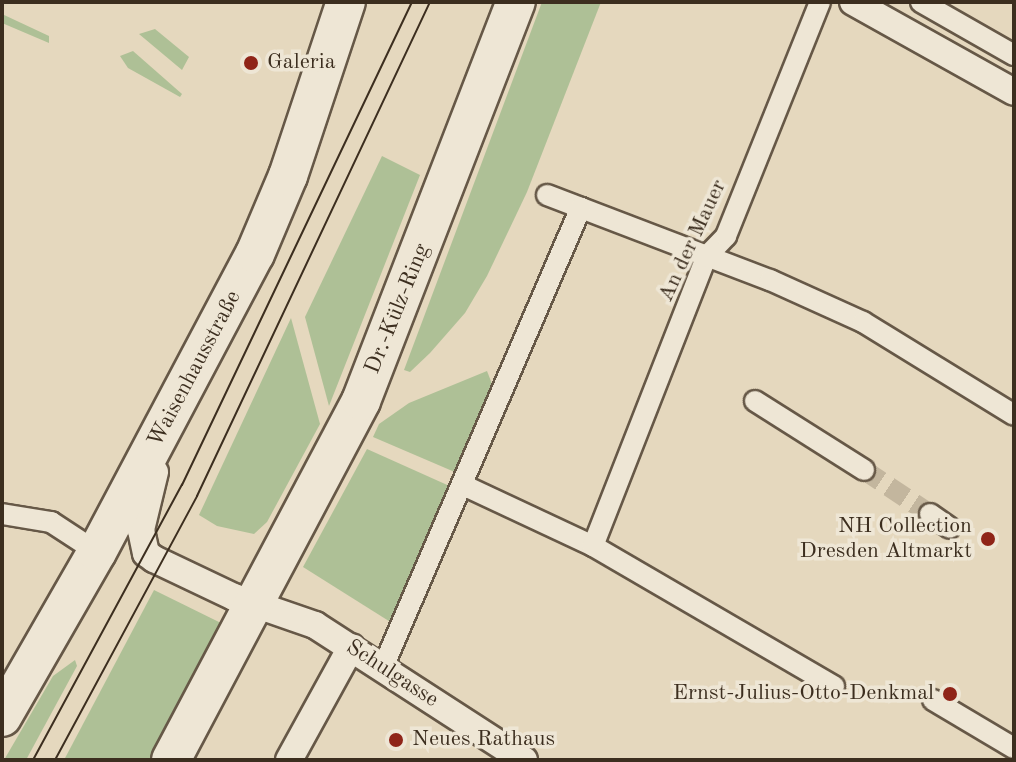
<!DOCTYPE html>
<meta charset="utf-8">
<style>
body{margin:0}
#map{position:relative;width:1016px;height:762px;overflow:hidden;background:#e5d8be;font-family:"Old Standard TT",serif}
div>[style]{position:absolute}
.green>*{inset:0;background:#aec096}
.pedestrian-tunnel>*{height:20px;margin-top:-10px;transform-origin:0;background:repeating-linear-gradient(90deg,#c3b69e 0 20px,transparent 0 30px)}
.roads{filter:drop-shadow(2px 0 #665847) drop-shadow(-2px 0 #665847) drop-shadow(0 2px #665847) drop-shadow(0 -2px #665847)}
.pedestrian>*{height:20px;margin:-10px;padding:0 10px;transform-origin:10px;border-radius:10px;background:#eee6d5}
.minor>*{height:26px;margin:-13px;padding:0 13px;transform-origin:13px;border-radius:13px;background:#eee6d5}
.secondary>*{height:38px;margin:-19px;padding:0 19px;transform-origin:19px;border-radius:19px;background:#eee6d5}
.tram>*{height:2px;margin:-1px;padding:0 1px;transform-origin:1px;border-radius:1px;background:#3c2e1f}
.dots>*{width:22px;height:22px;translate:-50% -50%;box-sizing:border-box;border:4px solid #eee6d5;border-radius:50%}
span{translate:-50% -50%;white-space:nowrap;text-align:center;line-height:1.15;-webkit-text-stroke:7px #eee6d5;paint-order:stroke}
.poi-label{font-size:22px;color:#3c2e1f}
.left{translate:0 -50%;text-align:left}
.right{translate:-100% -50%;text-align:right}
.street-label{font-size:22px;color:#3c2e1f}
.frame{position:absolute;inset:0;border:4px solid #3c2e1f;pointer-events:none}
</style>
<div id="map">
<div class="green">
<div style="clip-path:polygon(542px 2px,601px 2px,527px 192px,487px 276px,465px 313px,430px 353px,410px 372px,404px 370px)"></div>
<div style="clip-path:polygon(2px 14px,49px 36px,49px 43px,2px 23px)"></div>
<div style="clip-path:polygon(155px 29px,189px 57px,182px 70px,139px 34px)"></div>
<div style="clip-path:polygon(133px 51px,182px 94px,180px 97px,128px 68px,120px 56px)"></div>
<div style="clip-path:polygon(382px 156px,420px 175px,329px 406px,305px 317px)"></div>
<div style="clip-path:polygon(291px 318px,320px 424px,267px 522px,254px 534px,217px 526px,199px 515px)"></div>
<div style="clip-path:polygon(487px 371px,494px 389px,457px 473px,373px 437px,379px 424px,409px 403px)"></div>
<div style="clip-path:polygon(367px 449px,454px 488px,392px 623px,303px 567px)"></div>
<div style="clip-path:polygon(154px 590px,223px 624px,150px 760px,64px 760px)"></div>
<div style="clip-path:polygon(75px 660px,77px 666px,26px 760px,4px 760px,53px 676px)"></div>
</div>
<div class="pedestrian-tunnel">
<div style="left:864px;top:470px;width:79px;rotate:33.7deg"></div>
</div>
<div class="roads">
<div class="pedestrian">
<div style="left:921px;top:2px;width:107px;rotate:29.7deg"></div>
<div style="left:547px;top:195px;width:239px;rotate:20.9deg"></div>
<div style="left:770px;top:280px;width:102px;rotate:24.3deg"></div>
<div style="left:863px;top:322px;width:177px;rotate:31.6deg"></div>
<div style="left:755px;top:401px;width:129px;rotate:32.3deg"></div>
<div style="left:465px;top:486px;width:141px;rotate:25.1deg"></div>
<div style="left:593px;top:546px;width:279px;rotate:30.2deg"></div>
<div style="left:2px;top:514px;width:50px;rotate:9.3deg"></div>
<div style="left:51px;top:522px;width:55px;rotate:33.1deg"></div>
<div style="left:930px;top:514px;width:24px;rotate:35deg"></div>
<div style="left:593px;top:546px;width:310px;rotate:-68.6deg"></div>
<div style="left:706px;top:257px;width:29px;rotate:-46deg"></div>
<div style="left:726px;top:236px;width:252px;rotate:-68.1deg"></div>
<div style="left:383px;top:667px;width:500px;rotate:-66.7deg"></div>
<div style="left:933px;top:700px;width:94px;rotate:30.7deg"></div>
</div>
<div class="minor">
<div style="left:853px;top:2px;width:184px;rotate:29.2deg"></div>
<div style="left:155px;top:472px;width:60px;rotate:103.6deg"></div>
<div style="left:141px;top:530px;width:24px;rotate:78deg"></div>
<div style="left:146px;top:553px;width:10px;rotate:37deg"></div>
<div style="left:154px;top:559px;width:89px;rotate:25.4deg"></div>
<div style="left:234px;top:597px;width:86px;rotate:19.1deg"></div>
<div style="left:315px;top:625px;width:249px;rotate:32.9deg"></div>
<div style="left:289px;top:760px;width:129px;rotate:-61.2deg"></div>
</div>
<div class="secondary">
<div style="left:2px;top:717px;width:190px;rotate:-60.1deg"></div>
<div style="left:97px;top:552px;width:337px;rotate:-62.1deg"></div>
<div style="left:255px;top:254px;width:85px;rotate:-67.1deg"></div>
<div style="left:288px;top:176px;width:183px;rotate:-71.6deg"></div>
<div style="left:171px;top:760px;width:406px;rotate:-62.1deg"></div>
<div style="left:361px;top:401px;width:428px;rotate:-68.8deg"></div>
</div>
</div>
<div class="tram">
<div style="left:33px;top:760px;width:313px;rotate:-61.6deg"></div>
<div style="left:182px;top:485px;width:535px;rotate:-64.54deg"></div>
<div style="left:55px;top:760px;width:300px;rotate:-61.7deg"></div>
<div style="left:197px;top:496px;width:546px;rotate:-64.75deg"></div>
</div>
<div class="dots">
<div style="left:251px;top:63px;background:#8f2418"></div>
<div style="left:988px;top:539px;background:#8f2418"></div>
<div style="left:950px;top:694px;background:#8f2418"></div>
<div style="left:396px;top:740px;background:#8f2418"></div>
</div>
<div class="poi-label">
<span class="left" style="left:267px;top:63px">Galeria</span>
<span class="right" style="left:972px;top:539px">NH Collection<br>Dresden Altmarkt</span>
<span class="right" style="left:934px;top:694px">Ernst-Julius-Otto-Denkmal</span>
<span class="left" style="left:412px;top:740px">Neues Rathaus</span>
</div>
<div class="street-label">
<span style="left:693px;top:241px;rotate:-65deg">An der Mauer</span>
<span style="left:398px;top:309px;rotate:-68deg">Dr.-Külz-Ring</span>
<span style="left:195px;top:369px;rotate:-62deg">Waisenhausstraße</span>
<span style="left:392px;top:674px;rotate:33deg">Schulgasse</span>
</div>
<div class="frame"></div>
</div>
